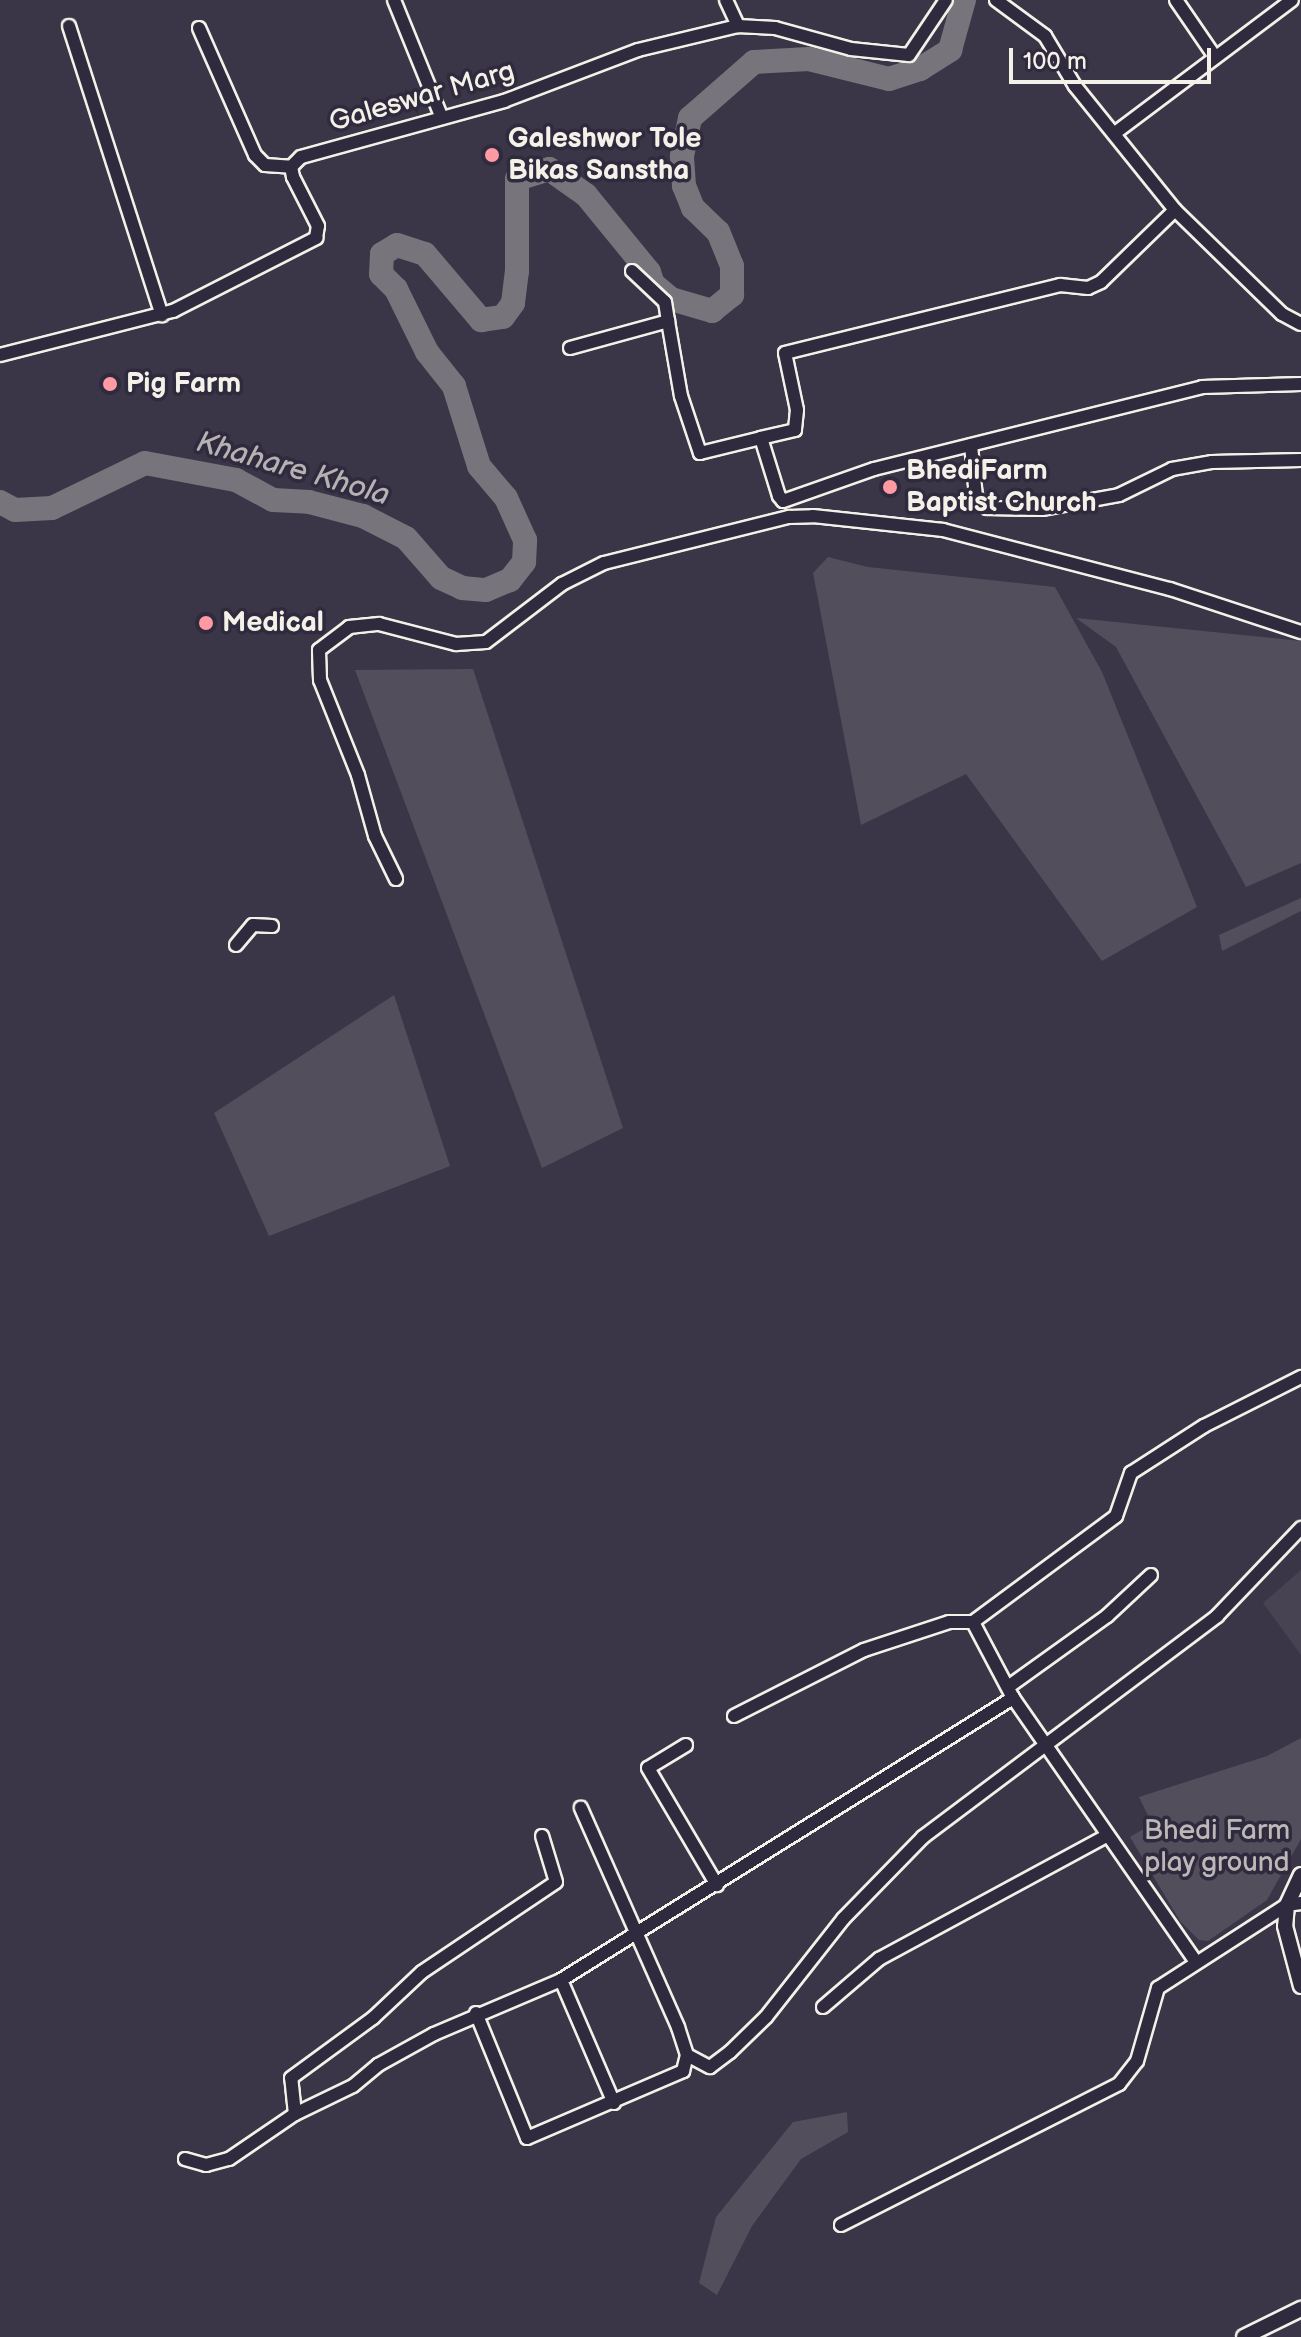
<!DOCTYPE html>
<style>
body{margin:0}
#map{position:relative;width:1301px;height:2337px;overflow:hidden;background:#3b3647;font-family:"Balsamiq Sans",sans-serif}
div>[style]{position:absolute}
.built>*{inset:0;background:#484352}
.green>*{inset:0;background:#534e5c}
.stream>*{height:4px;margin:-2px;padding:0 2px;transform-origin:2px;border-radius:2px;background:#78747b}
.river>*{height:24px;margin:-12px;padding:0 12px;transform-origin:12px;border-radius:12px;background:#78747b}
.roads{filter:drop-shadow(2px 0 #f4f1e8) drop-shadow(-2px 0 #f4f1e8) drop-shadow(0 2px #f4f1e8) drop-shadow(0 -2px #f4f1e8)}
.minor>*{height:12px;margin:-6px;padding:0 6px;transform-origin:6px;border-radius:6px;background:#2f2a3d}
.tertiary>*{height:14px;margin:-7px;padding:0 7px;transform-origin:7px;border-radius:7px;background:#2f2a3d}
.dots>*{width:22px;height:22px;translate:-50% -50%;box-sizing:border-box;border:4px solid #2f2a3d;border-radius:50%}
span{translate:-50% -50%;white-space:nowrap;text-align:center;line-height:1.15;-webkit-text-stroke:7px #2f2a3d;paint-order:stroke}
.street-label{font-size:28px;color:#f4f1e8}
.poi-label{font-size:28px;color:#f4f1e8;font-weight:700}
.left{translate:0 -50%;text-align:left}
.park-label{font-size:28px;color:#bcb8b7}
.water-label{font-size:30px;color:#b6b2b2;font-style:italic}
.scale{position:absolute;left:1009px;top:48px;width:202px;height:36px;box-sizing:border-box;border:4px solid #f4f1e8;border-top:0;padding-left:10px;font-size:24px;line-height:28px;white-space:nowrap;color:#f4f1e8;-webkit-text-stroke:6px #2f2a3d;paint-order:stroke}
</style>
<div id="map">
<div class="built">
<div style="clip-path:polygon(1301px 1570px,1301px 1655px,1263px 1603px)"></div>
</div>
<div class="green">
<div style="clip-path:polygon(828px 557px,868px 567px,1055px 587px,1102px 672px,1197px 907px,1102px 961px,966px 774px,861px 825px,813px 573px)"></div>
<div style="clip-path:polygon(1076px 618px,1301px 641px,1301px 863px,1246px 887px,1116px 647px)"></div>
<div style="clip-path:polygon(473px 669px,623px 1128px,542px 1168px,355px 670px)"></div>
<div style="clip-path:polygon(1301px 898px,1301px 911px,1222px 951px,1219px 935px)"></div>
<div style="clip-path:polygon(394px 995px,450px 1166px,269px 1236px,214px 1113px)"></div>
<div style="clip-path:polygon(1301px 1738px,1301px 1839px,1267px 1900px,1208px 1941px,1199px 1940px,1180px 1921px,1130px 1837px,1152px 1824px,1139px 1797px,1267px 1756px)"></div>
<div style="clip-path:polygon(847px 2112px,848px 2132px,801px 2159px,752px 2226px,717px 2295px,699px 2283px,716px 2217px,793px 2122px)"></div>
</div>
<div class="stream">
<div style="left:1011px;top:4px;width:36px;rotate:36deg"></div>
<div style="left:1052px;top:37px;width:59px;rotate:58.2deg"></div>
<div style="left:1136px;top:152px;width:28px;rotate:52deg"></div>
<div style="left:1206px;top:234px;width:34px;rotate:43deg"></div>
<div style="left:1238px;top:263px;width:40px;rotate:45deg"></div>
</div>
<div class="river">
<div style="left:0;top:502px;width:17px;rotate:28deg"></div>
<div style="left:15px;top:510px;width:37px;rotate:-3deg"></div>
<div style="left:52px;top:508px;width:103px;rotate:-25.8deg"></div>
<div style="left:145px;top:463px;width:93px;rotate:10.6deg"></div>
<div style="left:236px;top:480px;width:42px;rotate:28.4deg"></div>
<div style="left:273px;top:500px;width:36px;rotate:3deg"></div>
<div style="left:309px;top:502px;width:56px;rotate:14.5deg"></div>
<div style="left:363px;top:516px;width:48px;rotate:27.1deg"></div>
<div style="left:406px;top:538px;width:53px;rotate:48.8deg"></div>
<div style="left:441px;top:578px;width:23px;rotate:25deg"></div>
<div style="left:462px;top:588px;width:24px;rotate:5deg"></div>
<div style="left:486px;top:590px;width:26px;rotate:-23deg"></div>
<div style="left:510px;top:580px;width:23px;rotate:-52deg"></div>
<div style="left:524px;top:562px;width:22px;rotate:-87deg"></div>
<div style="left:525px;top:540px;width:46px;rotate:-114.3deg"></div>
<div style="left:506px;top:498px;width:42px;rotate:-130.2deg"></div>
<div style="left:479px;top:466px;width:84px;rotate:-107.4deg"></div>
<div style="left:454px;top:386px;width:43px;rotate:-128.5deg"></div>
<div style="left:427px;top:352px;width:70px;rotate:-116.2deg"></div>
<div style="left:396px;top:289px;width:21px;rotate:-135deg"></div>
<div style="left:381px;top:274px;width:20px;rotate:-87deg"></div>
<div style="left:382px;top:254px;width:17px;rotate:-31deg"></div>
<div style="left:397px;top:245px;width:29px;rotate:18deg"></div>
<div style="left:425px;top:254px;width:87px;rotate:49.7deg"></div>
<div style="left:481px;top:320px;width:22px;rotate:-8deg"></div>
<div style="left:503px;top:317px;width:17px;rotate:-54deg"></div>
<div style="left:513px;top:303px;width:31px;rotate:-83deg"></div>
<div style="left:517px;top:272px;width:93px;rotate:-90deg"></div>
<div style="left:517px;top:179px;width:34px;rotate:-17deg"></div>
<div style="left:549px;top:169px;width:45px;rotate:35.1deg"></div>
<div style="left:586px;top:195px;width:99px;rotate:50.7deg"></div>
<div style="left:649px;top:272px;width:13px;rotate:72deg"></div>
<div style="left:653px;top:284px;width:23px;rotate:40deg"></div>
<div style="left:671px;top:299px;width:43px;rotate:16.3deg"></div>
<div style="left:712px;top:311px;width:26px;rotate:-39deg"></div>
<div style="left:732px;top:295px;width:29px;rotate:-90deg"></div>
<div style="left:732px;top:266px;width:37px;rotate:-112deg"></div>
<div style="left:718px;top:232px;width:35px;rotate:-136deg"></div>
<div style="left:693px;top:208px;width:24px;rotate:-112deg"></div>
<div style="left:684px;top:186px;width:30px;rotate:-94deg"></div>
<div style="left:682px;top:156px;width:39px;rotate:-78deg"></div>
<div style="left:690px;top:118px;width:85px;rotate:-41.2deg"></div>
<div style="left:754px;top:62px;width:55px;rotate:-3.1deg"></div>
<div style="left:809px;top:59px;width:82px;rotate:14deg"></div>
<div style="left:889px;top:79px;width:33px;rotate:-18deg"></div>
<div style="left:920px;top:69px;width:36px;rotate:-32deg"></div>
<div style="left:950px;top:50px;width:52px;rotate:-74.4deg"></div>
</div>
<div class="roads">
<div class="minor">
<div style="left:394px;top:0;width:127px;rotate:67.9deg"></div>
<div style="left:726px;top:0;width:29px;rotate:65deg"></div>
<div style="left:996px;top:0;width:61px;rotate:36.3deg"></div>
<div style="left:1045px;top:36px;width:58px;rotate:59deg"></div>
<div style="left:1075px;top:86px;width:159px;rotate:51.1deg"></div>
<div style="left:1175px;top:210px;width:149px;rotate:44.2deg"></div>
<div style="left:1282px;top:314px;width:21px;rotate:28deg"></div>
<div style="left:1176px;top:0;width:69px;rotate:55.6deg"></div>
<div style="left:69px;top:26px;width:304px;rotate:72.2deg"></div>
<div style="left:199px;top:28px;width:139px;rotate:66.2deg"></div>
<div style="left:255px;top:155px;width:14px;rotate:45deg"></div>
<div style="left:265px;top:165px;width:26px;rotate:4deg"></div>
<div style="left:1115px;top:133px;width:221px;rotate:-36.9deg"></div>
<div style="left:1175px;top:210px;width:103px;rotate:135.8deg"></div>
<div style="left:1101px;top:282px;width:14px;rotate:155deg"></div>
<div style="left:1088px;top:288px;width:28px;rotate:-174deg"></div>
<div style="left:1060px;top:285px;width:283px;rotate:166.1deg"></div>
<div style="left:785px;top:353px;width:58px;rotate:78.1deg"></div>
<div style="left:797px;top:410px;width:20px;rotate:96deg"></div>
<div style="left:795px;top:430px;width:35px;rotate:167deg"></div>
<div style="left:761px;top:438px;width:61px;rotate:72.8deg"></div>
<div style="left:779px;top:496px;width:6px;rotate:51deg"></div>
<div style="left:783px;top:501px;width:96px;rotate:-19.4deg"></div>
<div style="left:874px;top:469px;width:338px;rotate:-14deg"></div>
<div style="left:1202px;top:387px;width:99px;rotate:-1.7deg"></div>
<div style="left:632px;top:271px;width:45px;rotate:43.2deg"></div>
<div style="left:665px;top:302px;width:19px;rotate:81deg"></div>
<div style="left:570px;top:348px;width:102px;rotate:-15.4deg"></div>
<div style="left:668px;top:321px;width:76px;rotate:80.2deg"></div>
<div style="left:681px;top:396px;width:60px;rotate:71.6deg"></div>
<div style="left:700px;top:453px;width:63px;rotate:-13.8deg"></div>
<div style="left:0;top:355px;width:179px;rotate:-14.3deg"></div>
<div style="left:173px;top:311px;width:161px;rotate:-27deg"></div>
<div style="left:316px;top:238px;width:12px;rotate:-81deg"></div>
<div style="left:318px;top:226px;width:55px;rotate:-117deg"></div>
<div style="left:293px;top:177px;width:10px;rotate:-101deg"></div>
<div style="left:291px;top:167px;width:14px;rotate:-45deg"></div>
<div style="left:301px;top:157px;width:211px;rotate:-15.4deg"></div>
<div style="left:504px;top:101px;width:143px;rotate:-20.8deg"></div>
<div style="left:638px;top:50px;width:103px;rotate:-13.5deg"></div>
<div style="left:738px;top:26px;width:37px;rotate:3deg"></div>
<div style="left:775px;top:28px;width:79px;rotate:15.4deg"></div>
<div style="left:851px;top:49px;width:58px;rotate:5.9deg"></div>
<div style="left:909px;top:55px;width:66px;rotate:-56.1deg"></div>
<div style="left:971px;top:445px;width:52px;rotate:84.5deg"></div>
<div style="left:976px;top:497px;width:16px;rotate:45deg"></div>
<div style="left:987px;top:508px;width:55px;rotate:1deg"></div>
<div style="left:1042px;top:509px;width:78px;rotate:-10.3deg"></div>
<div style="left:1119px;top:495px;width:59px;rotate:-26.1deg"></div>
<div style="left:1172px;top:469px;width:41px;rotate:-9.9deg"></div>
<div style="left:1212px;top:462px;width:89px;rotate:-1.3deg"></div>
<div style="left:396px;top:879px;width:48px;rotate:-116deg"></div>
<div style="left:375px;top:836px;width:63px;rotate:-105.6deg"></div>
<div style="left:358px;top:775px;width:102px;rotate:-111.8deg"></div>
<div style="left:320px;top:680px;width:30px;rotate:-92deg"></div>
<div style="left:319px;top:650px;width:38px;rotate:-37deg"></div>
<div style="left:349px;top:627px;width:30px;rotate:-6deg"></div>
<div style="left:379px;top:624px;width:80px;rotate:14.6deg"></div>
<div style="left:456px;top:644px;width:30px;rotate:-4deg"></div>
<div style="left:486px;top:642px;width:96px;rotate:-37.3deg"></div>
<div style="left:562px;top:584px;width:47px;rotate:-26.6deg"></div>
<div style="left:604px;top:563px;width:191px;rotate:-14deg"></div>
<div style="left:789px;top:517px;width:24px;rotate:-2deg"></div>
<div style="left:813px;top:516px;width:131px;rotate:6.1deg"></div>
<div style="left:943px;top:530px;width:235px;rotate:14.6deg"></div>
<div style="left:1170px;top:589px;width:138px;rotate:18.2deg"></div>
<div style="left:236px;top:945px;width:26px;rotate:-50deg"></div>
<div style="left:253px;top:925px;width:19px;rotate:3deg"></div>
<div style="left:1008px;top:1687px;width:122px;rotate:-35.6deg"></div>
<div style="left:1107px;top:1616px;width:60px;rotate:-43deg"></div>
<div style="left:734px;top:1716px;width:146px;rotate:-26.9deg"></div>
<div style="left:864px;top:1650px;width:89px;rotate:-18.2deg"></div>
<div style="left:949px;top:1622px;width:24px"></div>
<div style="left:686px;top:1745px;width:44px;rotate:148.8deg"></div>
<div style="left:648px;top:1768px;width:136px;rotate:59.5deg"></div>
<div style="left:1196px;top:1962px;width:321px;rotate:-124.7deg"></div>
<div style="left:1013px;top:1698px;width:86px;rotate:-117.8deg"></div>
<div style="left:973px;top:1622px;width:178px;rotate:-36.5deg"></div>
<div style="left:1116px;top:1516px;width:46px;rotate:-70.8deg"></div>
<div style="left:1131px;top:1473px;width:87px;rotate:-32.8deg"></div>
<div style="left:1204px;top:1426px;width:109px;rotate:-26.8deg"></div>
<div style="left:561px;top:1980px;width:134px;rotate:66.7deg"></div>
<div style="left:823px;top:2007px;width:74px;rotate:-40.6deg"></div>
<div style="left:879px;top:1959px;width:260px;rotate:-28.4deg"></div>
<div style="left:476px;top:2013px;width:135px;rotate:67.8deg"></div>
<div style="left:527px;top:2138px;width:170px;rotate:-23.2deg"></div>
<div style="left:683px;top:2071px;width:16px;rotate:-76deg"></div>
<div style="left:687px;top:2055px;width:29px;rotate:-108deg"></div>
<div style="left:678px;top:2027px;width:240px;rotate:-113.9deg"></div>
<div style="left:687px;top:2055px;width:26px;rotate:28deg"></div>
<div style="left:710px;top:2067px;width:25px;rotate:-37deg"></div>
<div style="left:730px;top:2052px;width:50px;rotate:-44.2deg"></div>
<div style="left:766px;top:2017px;width:125px;rotate:-51.8deg"></div>
<div style="left:843px;top:1919px;width:115px;rotate:-45.7deg"></div>
<div style="left:923px;top:1837px;width:368px;rotate:-36.9deg"></div>
<div style="left:1217px;top:1616px;width:122px;rotate:-46.3deg"></div>
<div style="left:295px;top:2114px;width:36px;rotate:-96deg"></div>
<div style="left:291px;top:2078px;width:102px;rotate:-36.2deg"></div>
<div style="left:373px;top:2018px;width:67px;rotate:-43.2deg"></div>
<div style="left:422px;top:1972px;width:161px;rotate:-33.9deg"></div>
<div style="left:556px;top:1882px;width:48px;rotate:-106.9deg"></div>
<div style="left:185px;top:2159px;width:22px;rotate:16deg"></div>
<div style="left:206px;top:2165px;width:24px;rotate:-15deg"></div>
<div style="left:229px;top:2159px;width:80px;rotate:-34.3deg"></div>
<div style="left:295px;top:2114px;width:64px;rotate:-25.8deg"></div>
<div style="left:353px;top:2086px;width:33px;rotate:-40deg"></div>
<div style="left:378px;top:2065px;width:64px;rotate:-29deg"></div>
<div style="left:434px;top:2034px;width:138px;rotate:-23deg"></div>
<div style="left:561px;top:1980px;width:533px;rotate:-31.96deg"></div>
<div style="left:841px;top:2225px;width:312px;rotate:-26.9deg"></div>
<div style="left:1119px;top:2084px;width:29px;rotate:-52deg"></div>
<div style="left:1137px;top:2061px;width:76px;rotate:-74deg"></div>
<div style="left:1158px;top:1988px;width:153px;rotate:-32.8deg"></div>
<div style="left:1287px;top:1905px;width:14px;rotate:-8deg"></div>
</div>
<div class="tertiary">
<div style="left:1301px;top:1875px;width:33px;rotate:115deg"></div>
<div style="left:1287px;top:1905px;width:21px;rotate:95deg"></div>
<div style="left:1285px;top:1926px;width:62px;rotate:75.1deg"></div>
<div style="left:1244px;top:2337px;width:64px;rotate:-26.2deg"></div>
</div>
</div>
<div class="dots">
<div style="left:492px;top:155px;background:#ff9aa2"></div>
<div style="left:110px;top:384px;background:#ff9aa2"></div>
<div style="left:890px;top:487px;background:#ff9aa2"></div>
<div style="left:206px;top:623px;background:#ff9aa2"></div>
</div>
<div class="street-label">
<span style="left:422px;top:97px;rotate:-16deg">Galeswar Marg</span>
</div>
<div class="poi-label">
<span class="left" style="left:508px;top:155px">Galeshwor Tole<br>Bikas Sanstha</span>
<span class="left" style="left:126px;top:384px">Pig Farm</span>
<span class="left" style="left:906px;top:487px">BhediFarm<br>Baptist Church</span>
<span class="left" style="left:222px;top:623px">Medical</span>
</div>
<div class="park-label">
<span style="left:1217px;top:1847px">Bhedi Farm<br>play ground</span>
</div>
<div class="water-label">
<span style="left:293px;top:469px;rotate:16deg">Khahare Khola</span>
</div>
<div class="scale">100 m</div>
</div>
